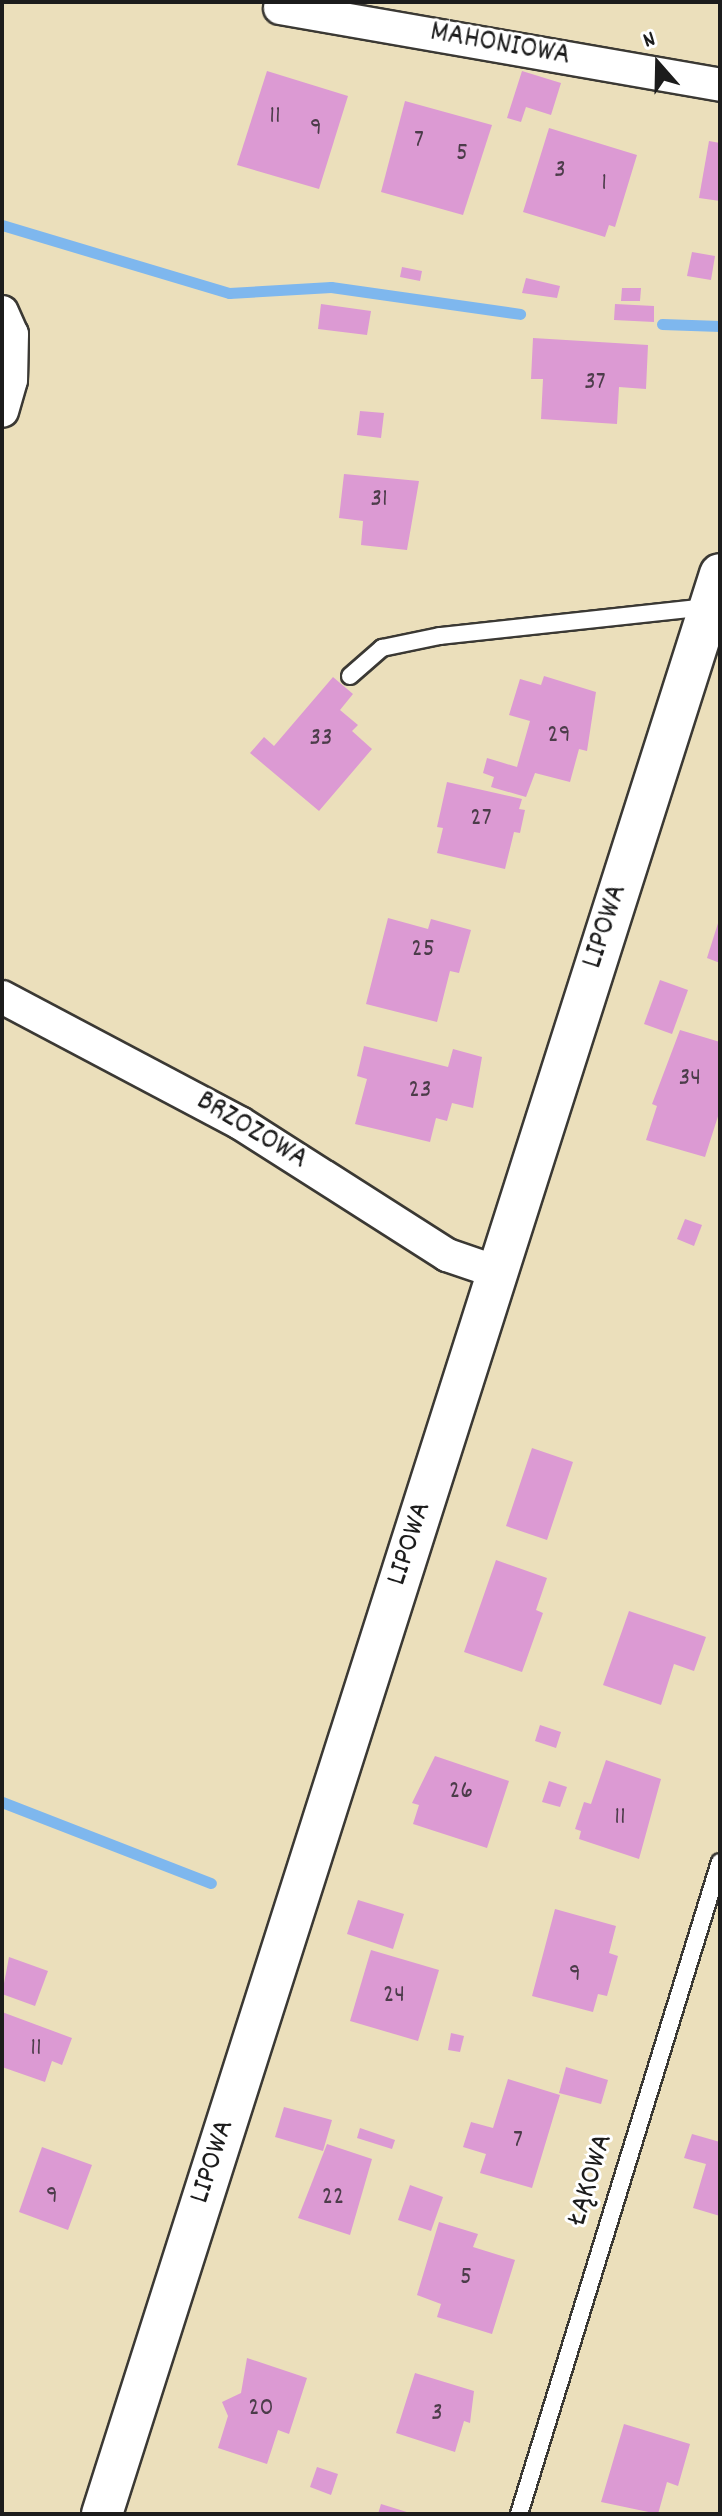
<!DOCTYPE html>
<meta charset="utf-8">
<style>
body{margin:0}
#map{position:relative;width:722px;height:2516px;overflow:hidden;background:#ebdfbb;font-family:Dekko,sans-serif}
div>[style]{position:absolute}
.stream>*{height:11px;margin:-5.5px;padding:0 5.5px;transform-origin:5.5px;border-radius:5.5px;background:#7eb7ee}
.building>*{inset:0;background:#dc9ad3}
.roads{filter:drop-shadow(2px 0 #3b3934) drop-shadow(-2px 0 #3b3934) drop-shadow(0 2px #3b3934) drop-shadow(0 -2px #3b3934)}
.service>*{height:16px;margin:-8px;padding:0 8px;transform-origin:8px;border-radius:8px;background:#fff}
.minor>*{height:32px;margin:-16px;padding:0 16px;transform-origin:16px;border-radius:16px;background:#fff}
.tertiary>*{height:40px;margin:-20px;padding:0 20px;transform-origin:20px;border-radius:20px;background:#fff}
span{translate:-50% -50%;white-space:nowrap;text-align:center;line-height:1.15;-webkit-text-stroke:6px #fff;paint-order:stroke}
.number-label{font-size:26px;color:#4c3c4a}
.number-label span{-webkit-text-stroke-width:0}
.street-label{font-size:30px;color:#1c1c1c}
.frame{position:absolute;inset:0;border:4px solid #1c1c1c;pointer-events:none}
.north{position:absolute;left:618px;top:24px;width:80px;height:80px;-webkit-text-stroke:6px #fff;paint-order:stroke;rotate:340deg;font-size:22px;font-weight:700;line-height:32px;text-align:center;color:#1c1c1c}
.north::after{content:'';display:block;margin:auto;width:28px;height:36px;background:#1c1c1c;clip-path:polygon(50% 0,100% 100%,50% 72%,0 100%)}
</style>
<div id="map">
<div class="stream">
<div style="left:2px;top:225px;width:237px;rotate:16.7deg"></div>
<div style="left:229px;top:293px;width:102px;rotate:-3.4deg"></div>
<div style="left:331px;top:287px;width:191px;rotate:8.1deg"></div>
<div style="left:662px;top:324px;width:58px;rotate:2deg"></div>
<div style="left:2px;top:1802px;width:224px;rotate:21.2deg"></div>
</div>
<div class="building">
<div style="clip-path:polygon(267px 71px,348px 96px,319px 189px,237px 165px)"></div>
<div style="clip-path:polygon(522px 71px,561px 83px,551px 115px,526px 107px,521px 122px,507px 118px)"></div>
<div style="clip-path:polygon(405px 101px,492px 125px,463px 215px,381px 192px)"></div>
<div style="clip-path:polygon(549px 128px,637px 155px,615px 227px,609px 225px,605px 237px,523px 212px)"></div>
<div style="clip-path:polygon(709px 141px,720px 143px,720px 201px,699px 198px)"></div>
<div style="clip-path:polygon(692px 252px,715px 256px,711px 280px,687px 276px)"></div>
<div style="clip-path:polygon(402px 267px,422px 271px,420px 281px,400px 277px)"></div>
<div style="clip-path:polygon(526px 278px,560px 286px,557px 298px,522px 293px)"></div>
<div style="clip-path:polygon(622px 288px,641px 288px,640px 301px,621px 301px)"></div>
<div style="clip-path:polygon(321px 304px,371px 311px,367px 335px,318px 329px)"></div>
<div style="clip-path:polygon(615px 304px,654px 306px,654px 322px,614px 320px)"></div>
<div style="clip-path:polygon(533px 338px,648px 345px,646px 389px,619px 387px,617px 424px,541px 419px,543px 379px,531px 379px)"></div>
<div style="clip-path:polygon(360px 411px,384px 413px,381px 438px,357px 435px)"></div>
<div style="clip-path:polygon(344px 474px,419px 481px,407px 550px,361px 545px,363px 521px,339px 518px)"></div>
<div style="clip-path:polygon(544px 676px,596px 692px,587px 751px,579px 749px,570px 782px,535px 773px,526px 797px,491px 787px,494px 777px,483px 773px,487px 758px,517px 767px,530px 721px,509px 715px,520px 679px,541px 685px)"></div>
<div style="clip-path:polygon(333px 677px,353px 694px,340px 710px,358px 725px,352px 731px,372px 749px,319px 811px,250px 753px,264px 737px,274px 746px)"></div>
<div style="clip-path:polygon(447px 782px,522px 799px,519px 809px,525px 810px,520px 833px,514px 832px,505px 869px,437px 853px,443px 828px,437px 827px)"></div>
<div style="clip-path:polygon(388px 918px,428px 929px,431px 919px,471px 930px,459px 973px,450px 971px,437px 1022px,366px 1004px)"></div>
<div style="clip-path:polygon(719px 920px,720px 920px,720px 963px,707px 958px)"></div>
<div style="clip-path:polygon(660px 980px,688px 990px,672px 1034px,644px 1024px)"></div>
<div style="clip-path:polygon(680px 1030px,720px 1042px,720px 1110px,705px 1157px,646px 1140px,657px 1106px,652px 1104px)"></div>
<div style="clip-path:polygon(364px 1046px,448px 1067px,453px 1049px,482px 1057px,473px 1108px,452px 1103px,447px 1121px,436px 1118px,430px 1142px,355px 1124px,367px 1079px,357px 1076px)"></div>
<div style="clip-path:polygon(685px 1219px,702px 1225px,694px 1246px,677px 1239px)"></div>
<div style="clip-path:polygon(532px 1448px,573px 1462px,547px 1540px,506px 1526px)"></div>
<div style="clip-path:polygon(496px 1560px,547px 1578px,536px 1610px,543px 1613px,522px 1672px,464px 1652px)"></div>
<div style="clip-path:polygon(629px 1611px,706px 1637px,694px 1671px,674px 1664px,661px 1705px,603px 1685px)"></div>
<div style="clip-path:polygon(540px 1725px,561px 1732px,556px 1748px,535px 1741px)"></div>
<div style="clip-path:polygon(435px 1756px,509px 1781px,487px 1848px,413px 1824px,419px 1805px,412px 1803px)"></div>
<div style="clip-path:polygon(606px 1760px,661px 1779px,639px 1859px,579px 1839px,581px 1831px,575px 1829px,584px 1802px,591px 1804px)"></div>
<div style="clip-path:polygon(549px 1781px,567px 1787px,560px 1807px,542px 1802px)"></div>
<div style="clip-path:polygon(358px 1900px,404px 1914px,393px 1949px,347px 1934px)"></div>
<div style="clip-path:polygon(555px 1909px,616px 1926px,609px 1953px,618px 1956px,607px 1996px,598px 1994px,593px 2012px,532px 1996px)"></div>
<div style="clip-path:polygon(371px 1950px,439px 1970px,418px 2041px,350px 2021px)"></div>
<div style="clip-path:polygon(9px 1957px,48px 1971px,35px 2006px,2px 1994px)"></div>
<div style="clip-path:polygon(2px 2012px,72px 2038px,62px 2065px,52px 2061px,45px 2082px,2px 2067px)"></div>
<div style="clip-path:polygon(451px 2033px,464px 2036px,460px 2052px,448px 2050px)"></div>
<div style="clip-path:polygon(566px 2067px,608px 2080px,601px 2104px,559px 2093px)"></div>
<div style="clip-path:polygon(508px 2079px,560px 2095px,532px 2188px,480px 2173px,486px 2154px,463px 2147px,471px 2122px,493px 2128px)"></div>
<div style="clip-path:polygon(284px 2107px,332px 2120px,323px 2151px,275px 2137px)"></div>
<div style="clip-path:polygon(360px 2128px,395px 2140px,392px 2149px,357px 2138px)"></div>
<div style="clip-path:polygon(692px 2134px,720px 2142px,720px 2216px,693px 2208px,706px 2164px,684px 2158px)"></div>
<div style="clip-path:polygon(327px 2144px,372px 2159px,350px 2235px,298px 2218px)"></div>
<div style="clip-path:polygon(42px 2147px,92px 2165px,68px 2230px,19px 2212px)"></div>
<div style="clip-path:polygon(410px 2185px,443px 2197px,431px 2231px,398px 2220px)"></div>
<div style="clip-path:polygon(439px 2222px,478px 2234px,473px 2247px,515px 2260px,492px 2334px,437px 2317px,441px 2304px,417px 2295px)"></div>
<div style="clip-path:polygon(247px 2358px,307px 2378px,289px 2434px,278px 2430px,267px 2464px,218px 2448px,228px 2416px,222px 2402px,241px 2393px)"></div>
<div style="clip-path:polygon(415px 2373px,474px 2391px,470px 2423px,464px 2421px,455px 2452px,396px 2433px)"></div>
<div style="clip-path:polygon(624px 2424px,690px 2444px,678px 2486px,667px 2482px,658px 2514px,601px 2502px)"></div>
<div style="clip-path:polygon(317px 2467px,338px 2474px,331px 2495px,310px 2487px)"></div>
<div style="clip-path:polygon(381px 2504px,410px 2513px,410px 2514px,378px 2514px)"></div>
</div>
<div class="roads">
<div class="service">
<div style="left:350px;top:676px;width:43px;rotate:-41.2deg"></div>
<div style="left:382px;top:648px;width:59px;rotate:-11.7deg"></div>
<div style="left:440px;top:636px;width:270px;rotate:-6.2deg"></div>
<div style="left:519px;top:2514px;width:682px;rotate:-72.87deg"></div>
</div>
<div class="minor">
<div style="left:280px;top:8px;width:447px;rotate:9.9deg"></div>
<div style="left:2px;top:312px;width:24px;rotate:66deg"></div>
<div style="left:12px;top:334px;width:46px;rotate:91.2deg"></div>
<div style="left:11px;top:380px;width:32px;rotate:106deg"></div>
<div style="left:2px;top:997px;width:269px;rotate:27.9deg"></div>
<div style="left:240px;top:1123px;width:246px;rotate:32.5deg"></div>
<div style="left:447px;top:1255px;width:53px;rotate:18.8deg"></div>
</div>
<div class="tertiary">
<div style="left:102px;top:2514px;width:2036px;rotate:-72.33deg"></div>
</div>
</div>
<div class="number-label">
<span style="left:275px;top:117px">11</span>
<span style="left:316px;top:129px">9</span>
<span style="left:419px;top:141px">7</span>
<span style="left:462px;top:154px">5</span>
<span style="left:560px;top:171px">3</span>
<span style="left:604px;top:184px">1</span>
<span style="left:595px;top:383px">37</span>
<span style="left:379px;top:500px">31</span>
<span style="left:559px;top:736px">29</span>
<span style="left:321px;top:739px">33</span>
<span style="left:481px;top:819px">27</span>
<span style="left:423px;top:950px">25</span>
<span style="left:690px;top:1079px">34</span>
<span style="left:420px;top:1091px">23</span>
<span style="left:461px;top:1792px">26</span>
<span style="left:620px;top:1818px">11</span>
<span style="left:575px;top:1975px">9</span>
<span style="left:394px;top:1996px">24</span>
<span style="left:36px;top:2049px">11</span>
<span style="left:518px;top:2141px">7</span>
<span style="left:52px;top:2197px">9</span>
<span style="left:333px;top:2198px">22</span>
<span style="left:466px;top:2278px">5</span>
<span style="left:261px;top:2409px">20</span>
<span style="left:437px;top:2414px">3</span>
</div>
<div class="street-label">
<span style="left:500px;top:46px;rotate:10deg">MAHONIOWA</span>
<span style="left:607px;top:927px;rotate:-72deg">LIPOWA</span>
<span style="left:251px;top:1132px;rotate:31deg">BRZOZOWA</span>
<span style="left:411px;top:1544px;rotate:-72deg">LIPOWA</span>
<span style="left:214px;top:2162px;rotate:-72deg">LIPOWA</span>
<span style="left:592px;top:2180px;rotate:-73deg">ŁĄKOWA</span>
</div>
<div class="frame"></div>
<div class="north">N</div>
</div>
